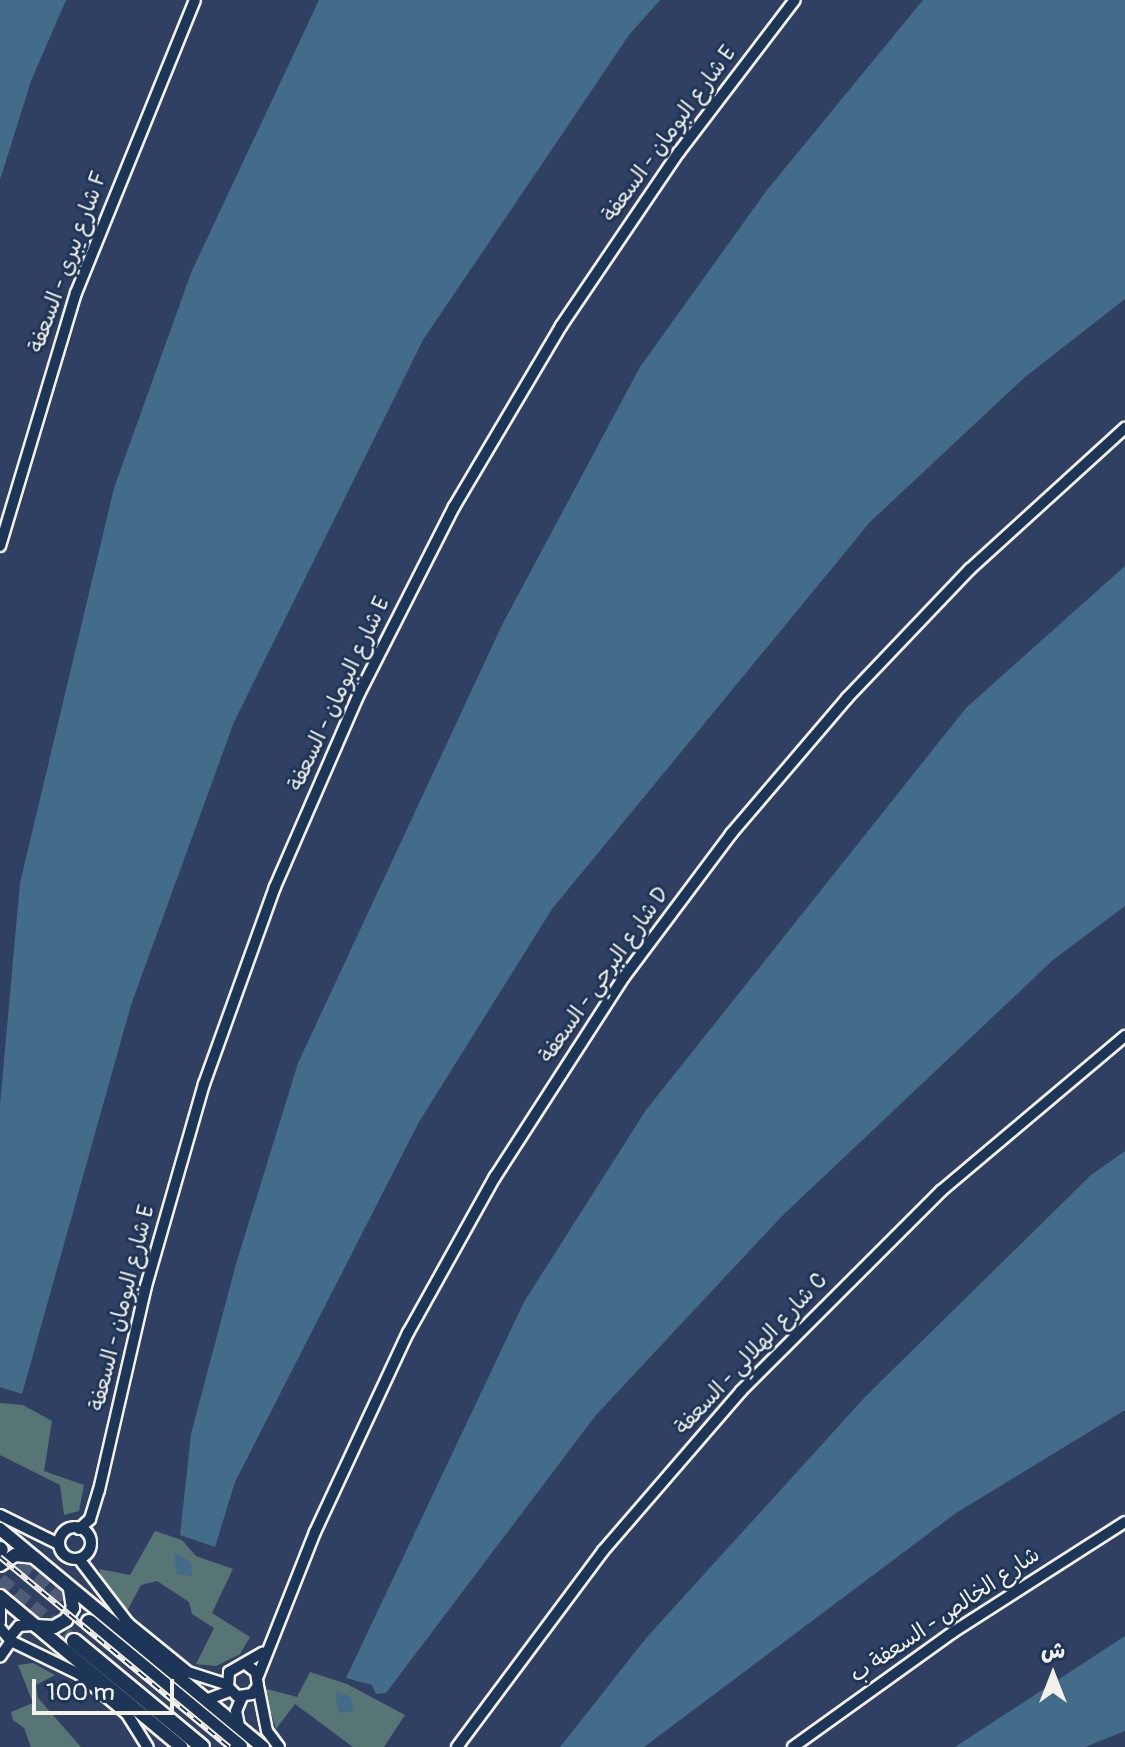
<!DOCTYPE html>
<meta charset="utf-8">
<style>
body{margin:0}
#map{position:relative;width:1125px;height:1747px;overflow:hidden;background:#2f4063;font-family:Pangolin,"Playpen Sans Arabic",sans-serif}
div>[style]{position:absolute}
.green>*{inset:0;background:#567574}
.water>*{inset:0;background:#436c8b}
.secondary-tunnel>*{height:14px;margin-top:-7px;transform-origin:0;background:repeating-linear-gradient(90deg,#4d5b77 0 14px,transparent 0 21px)}
.roads{filter:drop-shadow(2px 0 #f4f1e8) drop-shadow(-2px 0 #f4f1e8) drop-shadow(0 2px #f4f1e8) drop-shadow(0 -2px #f4f1e8)}
.minor>*{height:10px;margin:-5px;padding:0 5px;transform-origin:5px;border-radius:5px;background:#1d3557}
.minor>.ring{margin:-5px;padding:0;box-sizing:content-box;background:none;border:10px solid #1d3557;border-radius:50%}
.tertiary>*{height:12px;margin:-6px;padding:0 6px;transform-origin:6px;border-radius:6px;background:#1d3557}
.secondary>*{height:14px;margin:-7px;padding:0 7px;transform-origin:7px;border-radius:7px;background:#1d3557}
.rail>*{height:6px;margin-top:-3px;transform-origin:0;background:repeating-linear-gradient(90deg,#1d3557 0 9px,#f4f1e8 0 18px);box-sizing:border-box;border-block:2px solid #f4f1e8}
span{translate:-50% -50%;white-space:nowrap;text-align:center;line-height:1.15;-webkit-text-stroke:6px #1d3557;paint-order:stroke}
.street-label{font-size:22px;color:#f4f1e8}
.north{position:absolute;left:1013px;top:1635px;width:80px;height:80px;-webkit-text-stroke:6px #1d3557;paint-order:stroke;rotate:0deg;font-size:22px;font-weight:700;line-height:32px;text-align:center;color:#f4f1e8}
.north::after{content:'';display:block;margin:auto;width:28px;height:36px;background:#f4f1e8;clip-path:polygon(50% 0,100% 100%,50% 72%,0 100%)}
.scale{position:absolute;left:32px;top:1679px;width:142px;height:36px;box-sizing:border-box;border:4px solid #f4f1e8;border-top:0;padding-left:10px;font-size:24px;line-height:28px;white-space:nowrap;color:#f4f1e8;-webkit-text-stroke:6px #1d3557;paint-order:stroke}
</style>
<div id="map">
<div class="green">
<div style="clip-path:polygon(0 1403px,23px 1405px,52px 1421px,44px 1471px,84px 1485px,79px 1511px,64px 1515px,60px 1485px,0 1455px)"></div>
<div style="clip-path:polygon(155px 1531px,182px 1540px,196px 1556px,233px 1569px,212px 1613px,250px 1637px,240px 1654px,216px 1666px,196px 1664px,214px 1628px,192px 1614px,189px 1602px,157px 1581px,141px 1585px,127px 1611px,101px 1575px,99px 1569px,130px 1575px)"></div>
<div style="clip-path:polygon(33px 1663px,55px 1675px,36px 1685px,38px 1698px,81px 1747px,31px 1747px,24px 1728px,13px 1720px,11px 1712px,33px 1703px,18px 1665px)"></div>
<div style="clip-path:polygon(310px 1672px,347px 1684px,405px 1715px,384px 1747px,353px 1747px,295px 1704px,276px 1729px,263px 1688px,297px 1697px)"></div>
</div>
<div class="water">
<div style="clip-path:polygon(0 0,66px 0,31px 81px,0 180px)"></div>
<div style="clip-path:polygon(319px 0,660px 0,629px 35px,423px 340px,234px 722px,131px 1005px,22px 1394px,0 1387px,0 1105px,20px 883px,114px 488px,191px 273px)"></div>
<div style="clip-path:polygon(923px 0,1125px 0,1125px 299px,1025px 377px,870px 522px,552px 909px,419px 1122px,235px 1482px,215px 1547px,180px 1535px,191px 1434px,236px 1264px,298px 1063px,503px 623px,640px 367px,767px 190px)"></div>
<div style="clip-path:polygon(1125px 566px,1125px 906px,1053px 960px,782px 1216px,596px 1415px,386px 1693px,376px 1694px,372px 1685px,346px 1678px,524px 1302px,646px 1110px,966px 708px)"></div>
<div style="clip-path:polygon(1125px 1151px,1125px 1410px,956px 1513px,644px 1747px,560px 1747px,647px 1637px,865px 1397px,1091px 1175px)"></div>
<div style="clip-path:polygon(174px 1552px,191px 1562px,192px 1576px,176px 1574px)"></div>
<div style="clip-path:polygon(1125px 1636px,1125px 1731px,1085px 1747px,955px 1747px)"></div>
<div style="clip-path:polygon(335px 1691px,351px 1697px,353px 1711px,339px 1713px)"></div>
</div>
<div class="secondary-tunnel">
<div style="left:3px;top:1551px;width:112px;rotate:39.5deg"></div>
<div style="left:0;top:1580px;width:96px;rotate:39.5deg"></div>
</div>
<div class="roads">
<div class="minor">
<div style="left:0;top:546px;width:264px;rotate:-73.3deg"></div>
<div style="left:76px;top:293px;width:316px;rotate:-67.9deg"></div>
<div style="left:0;top:1515px;width:66px;rotate:26.2deg"></div>
<div class="ring" style="left:59px;top:1527px;width:22px;height:22px"></div>
<div style="left:79px;top:1529px;width:15px;rotate:-42deg"></div>
<div style="left:90px;top:1519px;width:30px;rotate:-73deg"></div>
<div style="left:99px;top:1490px;width:209px;rotate:-77deg"></div>
<div style="left:146px;top:1286px;width:210px;rotate:-74deg"></div>
<div style="left:204px;top:1084px;width:209px;rotate:-70.2deg"></div>
<div style="left:275px;top:887px;width:210px;rotate:-66.5deg"></div>
<div style="left:359px;top:694px;width:210px;rotate:-63.1deg"></div>
<div style="left:454px;top:507px;width:210px;rotate:-59.4deg"></div>
<div style="left:561px;top:326px;width:210px;rotate:-55.9deg"></div>
<div style="left:679px;top:152px;width:191px;rotate:-52.7deg"></div>
<div style="left:79px;top:1559px;width:81px;rotate:52.6deg"></div>
<div style="left:128px;top:1623px;width:77px;rotate:39.2deg"></div>
<div style="left:188px;top:1672px;width:40px;rotate:18deg"></div>
<div style="left:0;top:1597px;width:25px;rotate:90deg"></div>
<div style="left:0;top:1628px;width:17px;rotate:50deg"></div>
<div style="left:11px;top:1641px;width:19px;rotate:125deg"></div>
<div style="left:10px;top:1637px;width:14px;rotate:-51deg"></div>
<div style="left:19px;top:1626px;width:14px;rotate:-4deg"></div>
<div style="left:11px;top:1641px;width:76px;rotate:25.9deg"></div>
<div style="left:79px;top:1674px;width:62px;rotate:39.8deg"></div>
<div style="left:127px;top:1714px;width:39px;rotate:58deg"></div>
<div style="left:247px;top:1665px;width:11px;rotate:38deg"></div>
<div style="left:256px;top:1672px;width:14px;rotate:82deg"></div>
<div style="left:258px;top:1686px;width:10px;rotate:127deg"></div>
<div style="left:252px;top:1694px;width:15px;rotate:172deg"></div>
<div style="left:237px;top:1696px;width:13px;rotate:-135deg"></div>
<div style="left:228px;top:1687px;width:15px;rotate:-86deg"></div>
<div style="left:229px;top:1672px;width:39px;rotate:-30deg"></div>
<div style="left:258px;top:1676px;width:155px;rotate:-68.4deg"></div>
<div style="left:315px;top:1532px;width:220px;rotate:-65deg"></div>
<div style="left:408px;top:1333px;width:179px;rotate:-60.9deg"></div>
<div style="left:495px;top:1177px;width:238px;rotate:-57.2deg"></div>
<div style="left:624px;top:977px;width:179px;rotate:-53.2deg"></div>
<div style="left:731px;top:834px;width:179px;rotate:-49.5deg"></div>
<div style="left:847px;top:698px;width:178px;rotate:-46.4deg"></div>
<div style="left:970px;top:569px;width:210px;rotate:-42.3deg"></div>
<div style="left:258px;top:1686px;width:46px;rotate:78.7deg"></div>
<div style="left:267px;top:1731px;width:20px;rotate:53deg"></div>
<div style="left:206px;top:1700px;width:25px;rotate:-21deg"></div>
<div style="left:239px;top:1726px;width:15px;rotate:-101deg"></div>
<div style="left:236px;top:1711px;width:15px;rotate:-67deg"></div>
<div style="left:457px;top:1747px;width:244px;rotate:-53.3deg"></div>
<div style="left:603px;top:1551px;width:211px;rotate:-49.2deg"></div>
<div style="left:741px;top:1391px;width:283px;rotate:-45deg"></div>
<div style="left:941px;top:1191px;width:241px;rotate:-40.1deg"></div>
<div style="left:793px;top:1747px;width:197px;rotate:-35.7deg"></div>
<div style="left:953px;top:1632px;width:204px;rotate:-32.6deg"></div>
</div>
<div class="tertiary">
<div style="left:0;top:1529px;width:342px;rotate:39.7deg"></div>
<div style="left:0;top:1565px;width:18px;rotate:-34deg"></div>
<div style="left:15px;top:1555px;width:18px;rotate:6deg"></div>
<div style="left:0;top:1596px;width:236px;rotate:39.8deg"></div>
<div style="left:36px;top:1626px;width:18px;rotate:3deg"></div>
<div style="left:54px;top:1627px;width:14px;rotate:-30deg"></div>
<div style="left:66px;top:1620px;width:14px;rotate:-60deg"></div>
<div style="left:73px;top:1608px;width:20px;rotate:-99deg"></div>
</div>
<div class="secondary">
<div style="left:0;top:1549px;width:1px;rotate:45deg"></div>
<div style="left:89px;top:1622px;width:196px;rotate:39.6deg"></div>
<div style="left:74px;top:1641px;width:166px;rotate:39.6deg"></div>
</div>
</div>
<div class="rail">
<div style="left:0;top:1557px;width:298px;rotate:39.7deg"></div>
</div>
<div class="street-label">
<span style="left:669px;top:134px;rotate:-54deg">شارع البومان - السعفة E</span>
<span style="left:68px;top:262px;rotate:-70deg">شارع يبري - السعفة F</span>
<span style="left:339px;top:694px;rotate:-65deg">شارع البومان - السعفة E</span>
<span style="left:604px;top:975px;rotate:-55deg">شارع البرحي - السعفة D</span>
<span style="left:122px;top:1308px;rotate:-76deg">شارع البومان - السعفة E</span>
<span style="left:751px;top:1354px;rotate:-47deg">شارع الهلالي - السعفة C</span>
<span style="left:945px;top:1615px;rotate:-34deg">شارع الخالص - السعفة ب</span>
</div>
<div class="north">ش</div>
<div class="scale">100 m</div>
</div>
